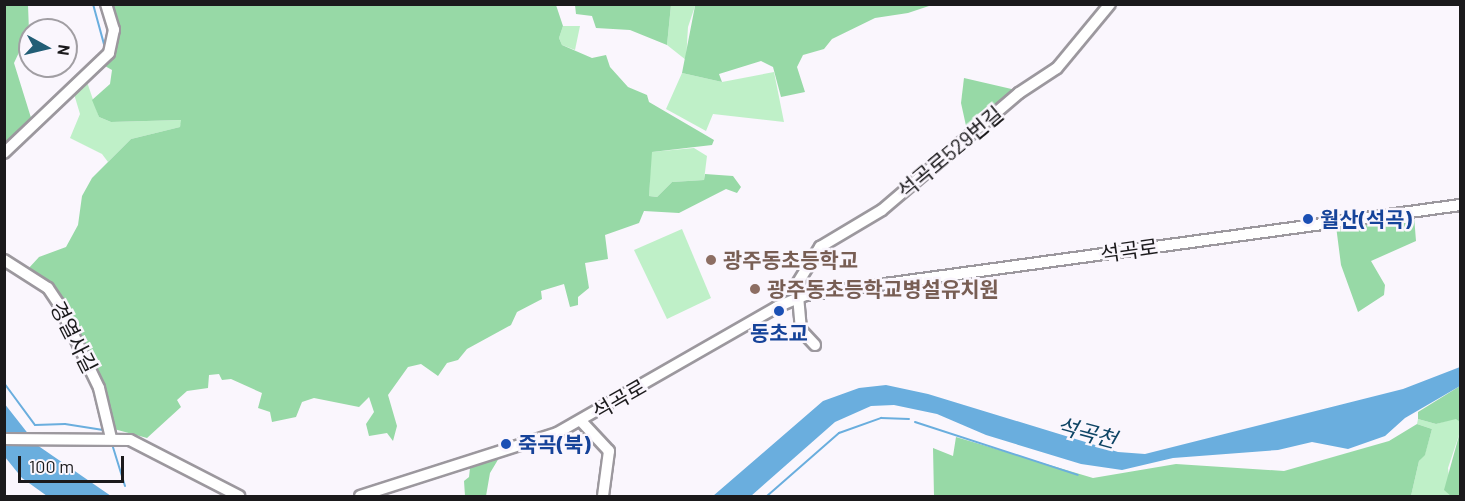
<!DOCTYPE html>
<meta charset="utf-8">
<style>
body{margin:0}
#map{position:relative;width:1465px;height:501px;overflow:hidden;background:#faf6fd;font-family:Barlow,"Noto Sans KR",sans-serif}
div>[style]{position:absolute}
.green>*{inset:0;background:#bff0c8}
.forest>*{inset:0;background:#97d9a6}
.water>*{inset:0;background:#6aaede}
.stream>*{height:2px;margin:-1px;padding:0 1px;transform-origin:1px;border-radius:1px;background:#6aaede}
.roads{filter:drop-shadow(2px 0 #9c989e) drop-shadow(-2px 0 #9c989e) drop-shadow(0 2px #9c989e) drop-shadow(0 -2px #9c989e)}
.minor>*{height:10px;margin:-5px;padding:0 5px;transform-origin:5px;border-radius:5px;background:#fff}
.dots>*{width:16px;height:16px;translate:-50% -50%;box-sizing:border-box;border:3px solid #faf6fd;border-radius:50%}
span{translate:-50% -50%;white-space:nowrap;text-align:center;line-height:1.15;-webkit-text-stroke:5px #faf6fd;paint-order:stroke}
.street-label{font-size:21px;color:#1b1a1c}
.transit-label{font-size:21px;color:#164399;font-weight:700}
.left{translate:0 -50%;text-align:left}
.education-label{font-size:21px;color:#785e54;font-weight:700}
.water-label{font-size:22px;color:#0e4464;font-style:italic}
.frame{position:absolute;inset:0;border:6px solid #1b1a1c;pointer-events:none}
.north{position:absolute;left:18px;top:18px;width:60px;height:60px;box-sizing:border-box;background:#faf6fd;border:2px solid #a19ea3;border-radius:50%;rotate:98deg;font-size:16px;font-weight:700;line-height:24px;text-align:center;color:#1b1a1c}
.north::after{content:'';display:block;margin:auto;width:21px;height:27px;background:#225e76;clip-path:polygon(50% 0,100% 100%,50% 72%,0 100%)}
.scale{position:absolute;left:18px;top:456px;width:106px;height:27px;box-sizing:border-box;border:3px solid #1b1a1c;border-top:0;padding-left:8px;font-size:18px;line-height:21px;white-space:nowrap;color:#1b1a1c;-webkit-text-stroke:4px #faf6fd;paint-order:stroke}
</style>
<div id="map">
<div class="green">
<div style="clip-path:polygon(671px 5px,695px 6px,688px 27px,686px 60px,667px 45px)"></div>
<div style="clip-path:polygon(563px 26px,580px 26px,575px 50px,562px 45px,559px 38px)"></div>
<div style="clip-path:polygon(774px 72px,784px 122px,713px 114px,706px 131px,666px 109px,682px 73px,722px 82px)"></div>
<div style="clip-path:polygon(87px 82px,99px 117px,111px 122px,182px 120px,180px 127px,131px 139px,108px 162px,102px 154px,70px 138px,80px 114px,74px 94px)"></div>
<div style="clip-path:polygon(694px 148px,707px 156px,704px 180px,672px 182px,657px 197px,649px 196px,651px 152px)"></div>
<div style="clip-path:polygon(682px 229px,711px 298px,667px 319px,634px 250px)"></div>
<div style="clip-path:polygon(1456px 418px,1460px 422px,1460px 432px,1448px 468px,1451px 496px,1411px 496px,1419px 461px,1425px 454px,1432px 429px,1417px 424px,1418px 419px,1436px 424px)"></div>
</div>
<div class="forest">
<div style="clip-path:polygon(5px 5px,28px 5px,29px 31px,14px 63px,32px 121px,5px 147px)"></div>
<div style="clip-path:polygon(111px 5px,556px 5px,563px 26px,559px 38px,562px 45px,592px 58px,606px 55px,610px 67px,628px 87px,647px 95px,649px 102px,714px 140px,712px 145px,652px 152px,649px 196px,657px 197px,672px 182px,704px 180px,705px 174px,733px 176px,741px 187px,737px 193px,726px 189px,679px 213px,644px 211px,639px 223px,605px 235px,608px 259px,585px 263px,589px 288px,578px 297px,578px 305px,570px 307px,564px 284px,541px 291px,542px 299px,517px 312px,511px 325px,467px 349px,458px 360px,447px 363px,438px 376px,421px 364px,408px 367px,388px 395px,397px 426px,393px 441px,387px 433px,369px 436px,366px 424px,374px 412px,369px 397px,359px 407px,314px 398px,302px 402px,296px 417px,272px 422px,270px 412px,258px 408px,262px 393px,231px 379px,222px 380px,219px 374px,209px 375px,208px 388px,187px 391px,177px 400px,181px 407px,147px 438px,114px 429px,103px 388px,51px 285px,28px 269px,39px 257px,66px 247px,78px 225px,82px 196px,92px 178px,131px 139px,180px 127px,181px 120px,111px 122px,99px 117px,92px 100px,110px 84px,112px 70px,105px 66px,112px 55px)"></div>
<div style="clip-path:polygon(575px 5px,671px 5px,667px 45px,630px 30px,596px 28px,592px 16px,576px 14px)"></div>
<div style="clip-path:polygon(692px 5px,932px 5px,908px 13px,875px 18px,832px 39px,824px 49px,803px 55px,797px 67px,805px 92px,781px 97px,773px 67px,761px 61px,719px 74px,722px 82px,682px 73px,695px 6px)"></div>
<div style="clip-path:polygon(964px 78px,1020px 91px,968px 135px,961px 103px)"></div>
<div style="clip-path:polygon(1414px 216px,1416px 241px,1371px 261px,1385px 285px,1384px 295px,1358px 312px,1341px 265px,1336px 226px)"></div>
<div style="clip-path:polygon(1460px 386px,1460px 422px,1456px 419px,1436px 424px,1418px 419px,1418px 412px)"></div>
<div style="clip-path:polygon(1417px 424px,1432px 429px,1425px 455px,1419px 461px,1411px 496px,934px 496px,933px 448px,953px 456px,956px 437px,1093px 478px,1176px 464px,1284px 471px,1389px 441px)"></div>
<div style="clip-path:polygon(1460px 432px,1460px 496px,1451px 496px,1444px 490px)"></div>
<div style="clip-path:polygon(499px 458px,490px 473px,486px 496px,465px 496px,464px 481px,469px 477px,470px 468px)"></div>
</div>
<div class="water">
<div style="clip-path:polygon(1460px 367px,1460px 386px,1405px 418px,1385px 436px,1348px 449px,1312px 442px,1278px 450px,1173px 458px,1122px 470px,1081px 464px,986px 435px,937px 414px,894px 405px,871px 406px,835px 422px,751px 496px,713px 496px,823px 401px,859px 388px,886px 385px,928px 394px,1118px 452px,1145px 454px,1403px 389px)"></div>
<div style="clip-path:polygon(4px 403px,37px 445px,111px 496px,47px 496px,22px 478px,5px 457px)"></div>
</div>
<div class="stream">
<div style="left:93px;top:4px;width:46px;rotate:74.7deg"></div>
<div style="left:4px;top:383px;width:52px;rotate:53.6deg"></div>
<div style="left:35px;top:425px;width:30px;rotate:-2deg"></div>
<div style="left:65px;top:424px;width:37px;rotate:9deg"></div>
<div style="left:915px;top:422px;width:171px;rotate:18deg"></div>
<div style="left:112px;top:444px;width:44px;rotate:72.8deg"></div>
<div style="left:767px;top:496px;width:96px;rotate:-41.2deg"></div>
<div style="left:839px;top:433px;width:45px;rotate:-19.7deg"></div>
<div style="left:881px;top:418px;width:28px;rotate:2deg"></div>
</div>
<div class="roads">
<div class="minor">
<div style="left:4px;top:153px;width:145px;rotate:-43.6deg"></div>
<div style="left:109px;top:53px;width:24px;rotate:-78deg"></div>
<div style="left:114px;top:30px;width:27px;rotate:-107deg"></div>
<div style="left:4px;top:260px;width:52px;rotate:32.5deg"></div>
<div style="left:48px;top:288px;width:18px;rotate:56deg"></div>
<div style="left:58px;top:303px;width:94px;rotate:64.2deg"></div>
<div style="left:99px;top:388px;width:51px;rotate:76.5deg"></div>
<div style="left:815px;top:345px;width:21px;rotate:-133deg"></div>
<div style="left:801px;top:330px;width:46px;rotate:-95deg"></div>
<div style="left:797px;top:284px;width:44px;rotate:-58.1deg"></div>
<div style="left:820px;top:247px;width:72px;rotate:-30.8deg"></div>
<div style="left:882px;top:210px;width:180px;rotate:-40.5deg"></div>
<div style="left:1019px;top:93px;width:45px;rotate:-33.3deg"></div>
<div style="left:1057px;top:68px;width:83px;rotate:-50.4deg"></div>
<div style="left:581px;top:421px;width:41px;rotate:47deg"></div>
<div style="left:609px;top:451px;width:45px;rotate:97.6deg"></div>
<div style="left:4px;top:439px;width:126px;rotate:0.5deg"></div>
<div style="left:130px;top:440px;width:123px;rotate:27.2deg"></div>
<div style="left:360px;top:496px;width:207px;rotate:-17.7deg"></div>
<div style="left:557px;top:433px;width:254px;rotate:-29.8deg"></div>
<div style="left:777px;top:307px;width:30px;rotate:-23deg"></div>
<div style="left:805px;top:295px;width:661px;rotate:-7.82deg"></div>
</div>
</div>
<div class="dots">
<div style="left:1308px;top:219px;background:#1a4fb4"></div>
<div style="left:711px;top:260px;background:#8d6e63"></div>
<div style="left:755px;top:289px;background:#8d6e63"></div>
<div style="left:779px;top:311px;background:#1a4fb4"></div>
<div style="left:506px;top:444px;background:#1a4fb4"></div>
</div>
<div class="street-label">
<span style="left:950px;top:152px;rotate:-40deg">석곡로529번길</span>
<span style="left:1129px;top:250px;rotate:-8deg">석곡로</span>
<span style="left:74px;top:337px;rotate:63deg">경열사길</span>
<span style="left:619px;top:399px;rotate:-30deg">석곡로</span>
</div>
<div class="transit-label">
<span class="left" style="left:1320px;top:219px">월산(석곡)</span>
<span style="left:779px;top:333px">동초교</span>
<span class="left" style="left:518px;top:444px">죽곡(북)</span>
</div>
<div class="education-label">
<span class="left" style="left:723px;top:260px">광주동초등학교</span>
<span class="left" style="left:767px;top:289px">광주동초등학교병설유치원</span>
</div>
<div class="water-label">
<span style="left:1087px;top:432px;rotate:15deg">석곡천</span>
</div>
<div class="frame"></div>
<div class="north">N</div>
<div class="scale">100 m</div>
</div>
